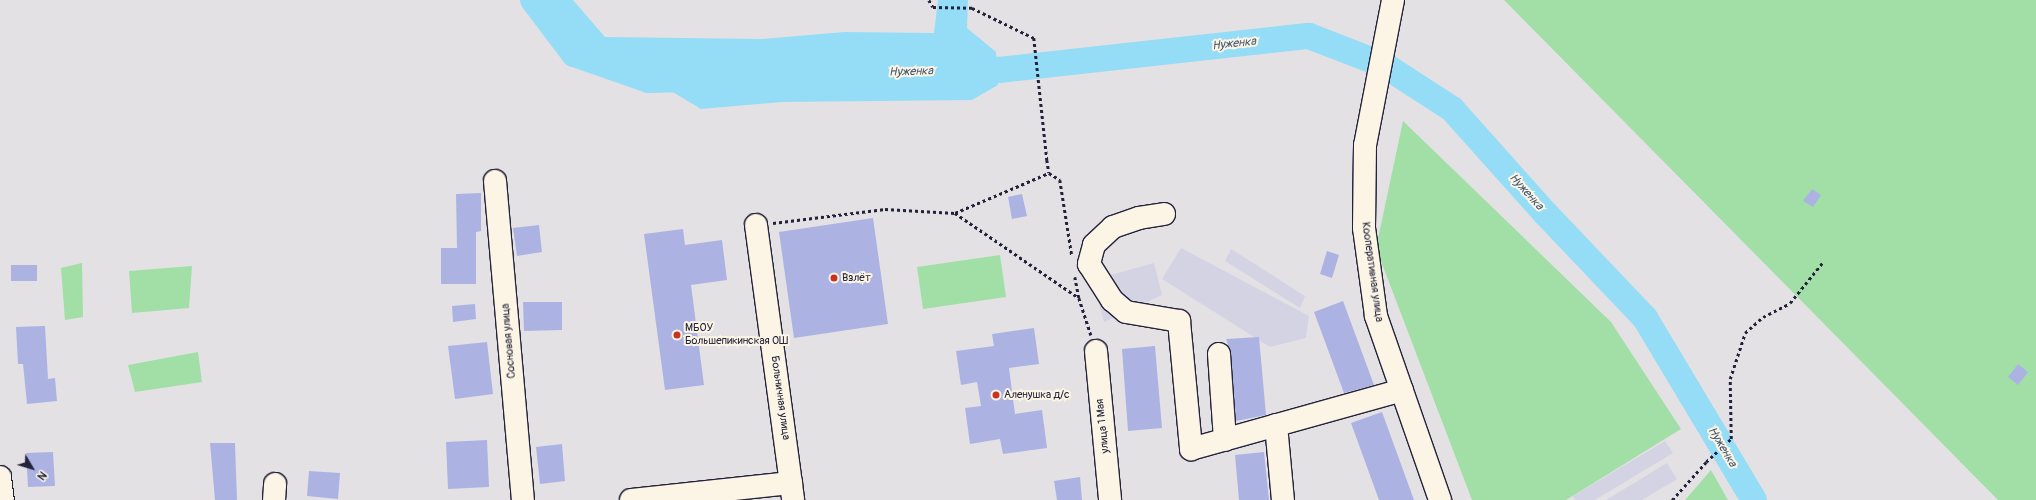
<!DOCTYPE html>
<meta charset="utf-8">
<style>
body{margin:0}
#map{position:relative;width:2036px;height:500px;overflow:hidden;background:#e4e1e4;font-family:Pangolin,sans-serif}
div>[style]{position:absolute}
.built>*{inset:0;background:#d3d3e4}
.green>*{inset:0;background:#a1dfa7}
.water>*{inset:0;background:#95ddf6}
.river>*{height:26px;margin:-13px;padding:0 13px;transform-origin:13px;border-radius:13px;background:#95ddf6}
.building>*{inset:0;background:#acb3e3}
.path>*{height:2.5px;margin-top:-1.25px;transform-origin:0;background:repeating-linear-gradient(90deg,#22223b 0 3px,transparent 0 6px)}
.roads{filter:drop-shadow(1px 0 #22223b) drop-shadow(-1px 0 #22223b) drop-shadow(0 1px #22223b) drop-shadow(0 -1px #22223b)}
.minor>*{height:22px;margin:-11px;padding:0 11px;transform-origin:11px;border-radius:11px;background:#fcf5e5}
.dots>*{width:11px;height:11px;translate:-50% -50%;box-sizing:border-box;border:2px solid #fcf5e5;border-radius:50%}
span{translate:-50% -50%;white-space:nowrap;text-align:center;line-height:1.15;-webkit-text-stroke:4px #fcf5e5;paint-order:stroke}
.street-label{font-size:11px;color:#22223b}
.poi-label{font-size:11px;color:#22223b}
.left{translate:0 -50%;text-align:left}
.water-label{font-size:12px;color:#445a73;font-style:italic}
.north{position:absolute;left:12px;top:448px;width:40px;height:40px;-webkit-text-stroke:3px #fcf5e5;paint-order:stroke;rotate:128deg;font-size:11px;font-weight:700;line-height:16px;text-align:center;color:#22223b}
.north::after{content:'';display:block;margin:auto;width:14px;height:18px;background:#22223b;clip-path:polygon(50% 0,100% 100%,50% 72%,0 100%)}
</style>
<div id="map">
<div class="built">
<div style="clip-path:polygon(1181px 248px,1309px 316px,1306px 338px,1270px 347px,1162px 279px)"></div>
<div style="clip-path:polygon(1231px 249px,1305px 296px,1300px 308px,1225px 261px)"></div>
<div style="clip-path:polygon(1154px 263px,1162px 295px,1104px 322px,1092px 280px)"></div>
<div style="clip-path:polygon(1665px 441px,1673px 453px,1595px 500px,1575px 500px,1573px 496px)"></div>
<div style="clip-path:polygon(1667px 463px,1677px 479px,1642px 500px,1606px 500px)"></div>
</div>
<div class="green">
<div style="clip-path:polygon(1504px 0,2036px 0,2036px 500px,1998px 500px)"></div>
<div style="clip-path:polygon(1403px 121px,1611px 322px,1681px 429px,1566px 500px,1472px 500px,1376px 248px)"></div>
<div style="clip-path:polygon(1000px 255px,1006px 297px,923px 309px,917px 267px)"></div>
<div style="clip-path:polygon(82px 263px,83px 317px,65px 320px,61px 268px)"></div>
<div style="clip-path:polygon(192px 266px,189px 308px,132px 313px,129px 271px)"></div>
<div style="clip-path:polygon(198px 352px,202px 382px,135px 392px,128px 365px)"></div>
<div style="clip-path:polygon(1711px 470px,1728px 500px,1685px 500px)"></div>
</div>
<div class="water">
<div style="clip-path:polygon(536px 0,573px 0,605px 37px,762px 39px,844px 32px,934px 33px,938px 0,968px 0,967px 28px,996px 52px,998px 85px,972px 100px,781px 102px,701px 109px,636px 70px,580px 50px)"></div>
</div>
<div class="river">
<div style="left:533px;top:0;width:68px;rotate:52.8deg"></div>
<div style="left:574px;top:54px;width:79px;rotate:19.1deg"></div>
<div style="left:649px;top:80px;width:40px;rotate:-1.4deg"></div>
<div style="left:964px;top:71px;width:35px;rotate:-2deg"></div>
<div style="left:999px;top:70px;width:312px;rotate:-6.3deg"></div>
<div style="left:1309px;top:36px;width:80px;rotate:21.1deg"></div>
<div style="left:1384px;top:65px;width:81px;rotate:32.9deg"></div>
<div style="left:1452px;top:109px;width:140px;rotate:48.2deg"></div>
<div style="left:1545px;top:213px;width:145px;rotate:46.4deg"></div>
<div style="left:1645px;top:318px;width:212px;rotate:59.1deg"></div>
</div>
<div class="building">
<div style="clip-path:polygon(1812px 189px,1821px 195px,1813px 207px,1803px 201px)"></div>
<div style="clip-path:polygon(481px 193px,481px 231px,476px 232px,476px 284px,441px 284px,441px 248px,457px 248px,456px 194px)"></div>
<div style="clip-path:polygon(1022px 194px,1027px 216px,1012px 219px,1008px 197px)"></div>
<div style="clip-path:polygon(873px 218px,888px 324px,794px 338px,779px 232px)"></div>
<div style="clip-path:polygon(539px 225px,542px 252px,517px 256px,513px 228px)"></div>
<div style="clip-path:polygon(683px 229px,685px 245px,722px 240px,727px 280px,691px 285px,704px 385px,665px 390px,644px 234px)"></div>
<div style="clip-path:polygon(1327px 251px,1339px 255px,1332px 278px,1320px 274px)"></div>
<div style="clip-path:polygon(11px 265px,37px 265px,37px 281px,11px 281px)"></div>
<div style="clip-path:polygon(1343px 301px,1374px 385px,1344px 393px,1314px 312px)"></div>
<div style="clip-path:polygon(523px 302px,562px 302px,562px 330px,524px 331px)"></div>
<div style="clip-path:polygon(475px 304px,476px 319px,453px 322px,452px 306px)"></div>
<div style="clip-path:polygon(45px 326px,48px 379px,55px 378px,57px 401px,27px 404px,23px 364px,18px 364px,16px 327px)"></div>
<div style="clip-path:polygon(1034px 328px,1039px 364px,1009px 368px,1015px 414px,1042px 410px,1047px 448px,1003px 454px,1000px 439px,970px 444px,965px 408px,981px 406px,977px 382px,961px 385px,956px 351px,994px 346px,992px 334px)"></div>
<div style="clip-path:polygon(1259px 337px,1266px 415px,1236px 421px,1231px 353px,1226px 339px)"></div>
<div style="clip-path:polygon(487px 342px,493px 394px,455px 399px,448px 346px)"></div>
<div style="clip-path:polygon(1155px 346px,1162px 428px,1128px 431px,1122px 349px)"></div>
<div style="clip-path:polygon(2018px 364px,2028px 372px,2018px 385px,2008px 377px)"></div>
<div style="clip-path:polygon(1382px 412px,1414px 500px,1379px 500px,1351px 423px)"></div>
<div style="clip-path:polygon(487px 440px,489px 487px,448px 489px,446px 442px)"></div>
<div style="clip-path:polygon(210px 443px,235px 443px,237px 500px,215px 500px)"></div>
<div style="clip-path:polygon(562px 444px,565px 481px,540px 484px,536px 447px)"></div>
<div style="clip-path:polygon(53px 452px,55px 486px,28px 487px,26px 453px)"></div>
<div style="clip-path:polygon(1264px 452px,1269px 500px,1239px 500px,1235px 455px)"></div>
<div style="clip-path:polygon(309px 471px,340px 473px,338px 499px,307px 496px)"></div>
<div style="clip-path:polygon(1080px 477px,1082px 500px,1057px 500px,1054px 481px)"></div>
</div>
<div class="path">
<div style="left:929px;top:0;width:8px;rotate:60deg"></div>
<div style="left:933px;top:7px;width:39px;rotate:1deg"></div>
<div style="left:972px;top:8px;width:69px;rotate:25.8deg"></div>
<div style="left:1034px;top:38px;width:123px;rotate:83.9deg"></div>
<div style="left:1047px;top:160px;width:13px;rotate:81deg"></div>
<div style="left:1049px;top:173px;width:13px;rotate:32deg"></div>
<div style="left:1060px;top:180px;width:77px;rotate:81deg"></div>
<div style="left:955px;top:213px;width:150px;rotate:34.4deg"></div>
<div style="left:773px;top:223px;width:113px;rotate:-7.1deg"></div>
<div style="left:885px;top:209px;width:70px;rotate:3.3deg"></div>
<div style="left:955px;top:213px;width:102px;rotate:-23.1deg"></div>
<div style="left:1075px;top:277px;width:21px;rotate:79deg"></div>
<div style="left:1079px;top:298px;width:39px;rotate:72deg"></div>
<div style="left:1672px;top:500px;width:51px;rotate:-48.2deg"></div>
<div style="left:1706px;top:462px;width:34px;rotate:-43deg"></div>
<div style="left:1731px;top:439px;width:60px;rotate:-91deg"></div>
<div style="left:1730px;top:379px;width:48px;rotate:-71.9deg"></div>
<div style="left:1745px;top:333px;width:24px;rotate:-42deg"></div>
<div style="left:1763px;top:317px;width:30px;rotate:-27deg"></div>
<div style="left:1790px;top:303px;width:53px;rotate:-51.2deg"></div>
</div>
<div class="roads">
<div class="minor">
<div style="left:1393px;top:0;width:148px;rotate:100.9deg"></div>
<div style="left:1365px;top:145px;width:83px;rotate:90.7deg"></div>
<div style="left:1364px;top:228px;width:89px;rotate:82.2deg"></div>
<div style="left:1376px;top:316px;width:195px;rotate:70.8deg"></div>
<div style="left:495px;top:181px;width:320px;rotate:85deg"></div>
<div style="left:1164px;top:214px;width:25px;rotate:171deg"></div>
<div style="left:1139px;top:218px;width:28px;rotate:161deg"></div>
<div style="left:1113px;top:227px;width:26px;rotate:137deg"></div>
<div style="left:1094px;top:245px;width:20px;rotate:105deg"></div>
<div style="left:1089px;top:264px;width:43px;rotate:57.4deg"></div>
<div style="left:1112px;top:300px;width:18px;rotate:41deg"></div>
<div style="left:1126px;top:312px;width:54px;rotate:9.6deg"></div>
<div style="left:1179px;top:321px;width:129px;rotate:84.6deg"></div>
<div style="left:1191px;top:449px;width:219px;rotate:-15.6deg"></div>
<div style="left:756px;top:225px;width:277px;rotate:82.3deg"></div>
<div style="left:1096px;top:351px;width:150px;rotate:84.6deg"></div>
<div style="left:1219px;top:354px;width:86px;rotate:86deg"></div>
<div style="left:1276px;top:425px;width:75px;rotate:84.7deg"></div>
<div style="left:0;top:477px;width:23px;rotate:83deg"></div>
<div style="left:274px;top:500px;width:16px;rotate:-86deg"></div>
<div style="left:631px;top:500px;width:161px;rotate:-6.1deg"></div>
</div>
</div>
<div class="dots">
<div style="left:834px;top:278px;background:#c8321e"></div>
<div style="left:677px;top:335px;background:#c8321e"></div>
<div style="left:996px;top:395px;background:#c8321e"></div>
</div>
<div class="street-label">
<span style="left:1372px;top:272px;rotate:82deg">Кооперативная улица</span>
<span style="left:509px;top:341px;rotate:-95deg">Сосновая улица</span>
<span style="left:780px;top:398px;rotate:82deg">Больничная улица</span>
<span style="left:1103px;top:426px;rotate:-96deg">улица 1 Мая</span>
</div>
<div class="poi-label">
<span class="left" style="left:842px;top:278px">Взлёт</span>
<span class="left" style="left:685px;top:335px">МБОУ<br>Большепикинская ОШ</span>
<span class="left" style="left:1004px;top:395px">Аленушка д/с</span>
</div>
<div class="water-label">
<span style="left:1234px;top:44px;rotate:-6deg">Нуженка</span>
<span style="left:911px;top:72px;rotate:-2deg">Нуженка</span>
<span style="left:1526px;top:192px;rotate:48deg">Нуженка</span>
<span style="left:1722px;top:447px;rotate:59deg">Нуженка</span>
</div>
<div class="north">N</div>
</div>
